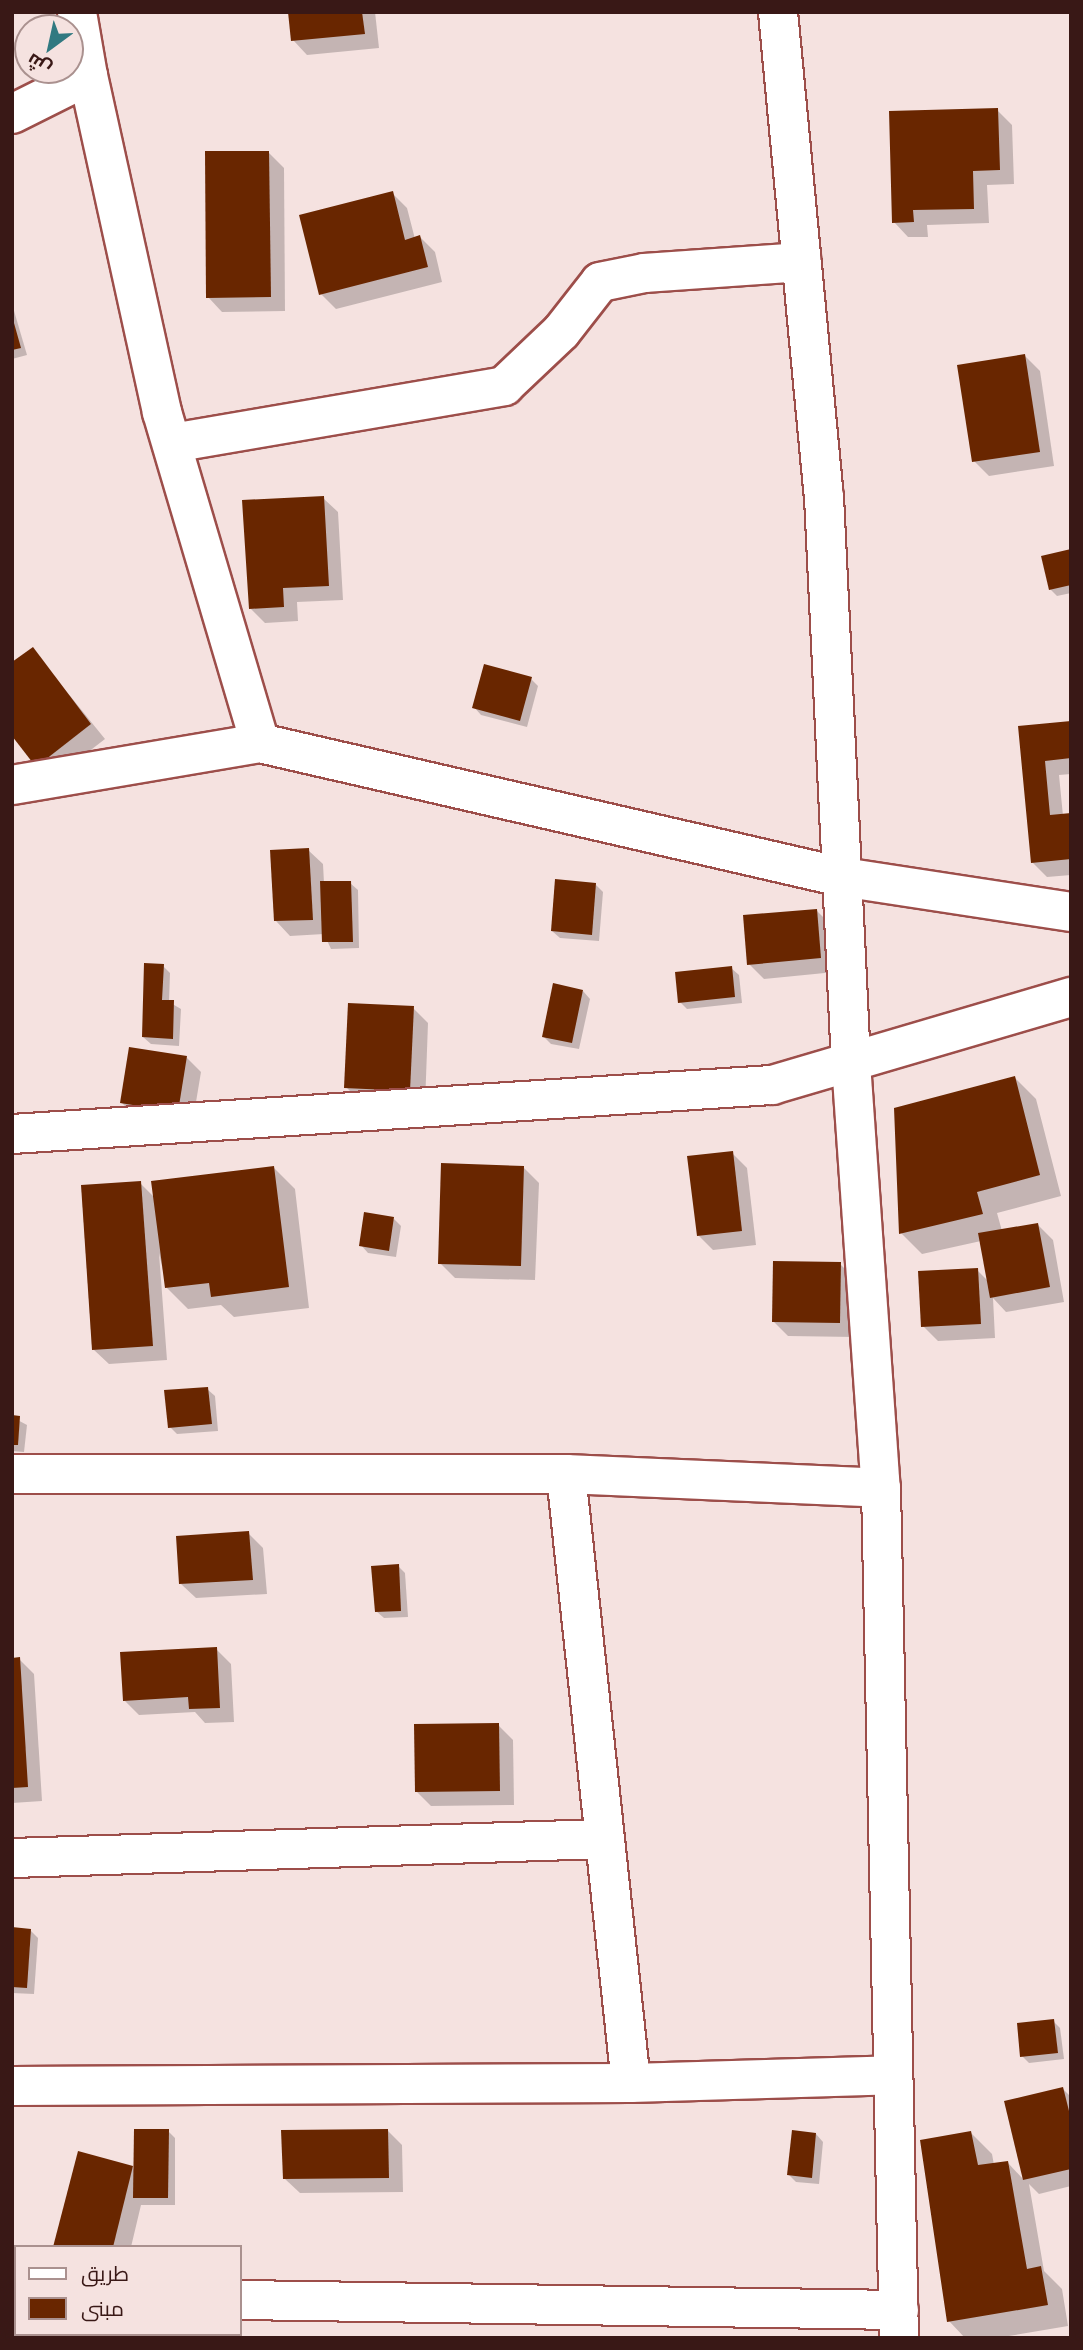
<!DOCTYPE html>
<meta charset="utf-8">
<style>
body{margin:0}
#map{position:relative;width:1083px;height:2350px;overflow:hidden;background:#f5e2e0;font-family:Georgia,Cairo,serif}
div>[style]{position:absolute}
.shadow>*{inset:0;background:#0003}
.building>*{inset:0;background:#692600}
.roads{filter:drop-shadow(2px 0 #9d4e4a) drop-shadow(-2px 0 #9d4e4a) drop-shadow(0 2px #9d4e4a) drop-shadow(0 -2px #9d4e4a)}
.street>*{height:38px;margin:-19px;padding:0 19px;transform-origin:19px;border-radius:19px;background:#fff}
span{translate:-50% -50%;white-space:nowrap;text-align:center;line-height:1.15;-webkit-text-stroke:7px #f5e2e0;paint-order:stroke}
.frame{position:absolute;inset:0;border:14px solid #391816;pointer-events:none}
.legend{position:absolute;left:14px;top:2245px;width:228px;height:91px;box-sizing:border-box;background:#f5e2e0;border:2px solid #aa918f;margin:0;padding:9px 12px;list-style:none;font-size:21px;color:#391816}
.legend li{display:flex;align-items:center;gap:14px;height:35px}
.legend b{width:35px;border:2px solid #aa918f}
.north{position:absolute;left:14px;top:14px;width:70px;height:70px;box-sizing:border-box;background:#f5e2e0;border:2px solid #aa918f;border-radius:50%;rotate:213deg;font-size:19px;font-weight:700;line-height:28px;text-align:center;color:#391816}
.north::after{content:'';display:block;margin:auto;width:24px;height:32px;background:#317981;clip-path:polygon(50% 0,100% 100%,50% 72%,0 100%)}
</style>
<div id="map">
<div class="shadow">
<div style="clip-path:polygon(289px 12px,375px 12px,379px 48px,307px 55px,293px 40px)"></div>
<div style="clip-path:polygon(997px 110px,1012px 125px,1014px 184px,987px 185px,989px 223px,927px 225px,928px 237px,908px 237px,894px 222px)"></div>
<div style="clip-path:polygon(269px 153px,284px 168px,285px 311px,222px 312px,208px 297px)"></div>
<div style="clip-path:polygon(392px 193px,407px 208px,415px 239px,420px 237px,435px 252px,442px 282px,336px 309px,321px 294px)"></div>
<div style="clip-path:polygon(12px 304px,27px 355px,12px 359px)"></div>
<div style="clip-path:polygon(1025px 356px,1040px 371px,1054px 466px,989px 476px,974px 461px)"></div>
<div style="clip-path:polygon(323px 498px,338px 512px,343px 600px,297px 602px,298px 621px,265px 623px,250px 608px)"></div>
<div style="clip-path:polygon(1071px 551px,1071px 593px,1057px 596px,1050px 589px)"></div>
<div style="clip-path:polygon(32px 649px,105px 739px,52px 780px,37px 766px)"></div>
<div style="clip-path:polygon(531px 679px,538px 686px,527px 727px,481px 715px,474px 707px)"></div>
<div style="clip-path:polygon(1071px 723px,1071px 774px,1059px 775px,1063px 816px,1071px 815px,1071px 875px,1047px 877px,1032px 862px,1019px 727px)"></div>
<div style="clip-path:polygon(308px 850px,323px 864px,324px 883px,350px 883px,358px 890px,359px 948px,331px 949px,324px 934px,290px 936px,276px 921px)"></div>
<div style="clip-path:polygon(596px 885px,603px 892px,599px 941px,560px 938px,552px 931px)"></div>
<div style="clip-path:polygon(816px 910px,831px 925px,835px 972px,764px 979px,749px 964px)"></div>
<div style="clip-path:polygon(163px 966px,170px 973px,169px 1002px,181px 1009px,179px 1046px,151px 1044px,143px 1037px)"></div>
<div style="clip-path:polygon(731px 968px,739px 975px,742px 1003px,687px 1009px,680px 1002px)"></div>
<div style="clip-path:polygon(583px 991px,590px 999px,579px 1049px,551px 1044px,544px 1037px)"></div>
<div style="clip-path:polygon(413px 1008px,428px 1023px,425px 1105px,361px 1102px,346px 1087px)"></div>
<div style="clip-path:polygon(186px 1057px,201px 1072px,192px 1126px,137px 1118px,122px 1103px)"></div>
<div style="clip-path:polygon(1015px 1078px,1036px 1099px,1061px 1196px,997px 1213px,1002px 1231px,1038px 1225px,1053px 1240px,1064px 1302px,1006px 1312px,993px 1298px,995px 1338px,938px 1341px,923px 1326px,977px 1270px,989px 1282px,981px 1241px,922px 1254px,901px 1233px)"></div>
<div style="clip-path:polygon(732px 1153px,747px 1168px,756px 1245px,713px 1250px,698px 1235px)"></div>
<div style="clip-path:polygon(274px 1168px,295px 1189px,309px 1308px,234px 1317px,221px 1305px,188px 1309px,167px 1288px,159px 1253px,167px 1360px,109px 1364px,94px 1350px,140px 1183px,155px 1198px)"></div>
<div style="clip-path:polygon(524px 1168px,539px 1183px,535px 1280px,455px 1278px,440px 1263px)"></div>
<div style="clip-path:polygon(394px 1219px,401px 1226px,396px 1257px,368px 1253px,361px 1245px)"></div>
<div style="clip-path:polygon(840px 1264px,855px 1279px,854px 1337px,788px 1336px,773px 1321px)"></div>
<div style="clip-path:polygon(207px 1389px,215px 1396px,218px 1431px,177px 1434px,170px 1427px)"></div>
<div style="clip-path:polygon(12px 1417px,27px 1425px,24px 1452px,12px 1451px)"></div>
<div style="clip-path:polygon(248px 1533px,263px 1548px,267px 1594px,196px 1598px,181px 1584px)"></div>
<div style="clip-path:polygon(398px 1566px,405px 1573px,408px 1617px,384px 1618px,376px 1611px)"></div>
<div style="clip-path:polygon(216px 1649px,231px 1664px,234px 1722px,205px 1723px,195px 1712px,139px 1715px,124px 1700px)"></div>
<div style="clip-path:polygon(19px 1659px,34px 1674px,42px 1801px,12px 1803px,12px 1660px)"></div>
<div style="clip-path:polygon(498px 1725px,513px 1740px,514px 1805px,431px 1806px,416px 1791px)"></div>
<div style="clip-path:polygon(12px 1929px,31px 1931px,38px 1938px,34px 1994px,12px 1993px)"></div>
<div style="clip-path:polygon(1053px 2021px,1060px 2028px,1064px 2059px,1029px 2063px,1022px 2056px)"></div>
<div style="clip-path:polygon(1063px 2089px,1071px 2097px,1071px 2186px,1039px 2194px,1029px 2184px,1044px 2271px,1062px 2289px,1068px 2326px,997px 2338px,965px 2338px,949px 2321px,971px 2133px,992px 2154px,994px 2165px,1008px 2163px,1024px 2180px)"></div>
<div style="clip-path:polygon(387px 2130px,402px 2145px,403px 2192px,300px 2193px,285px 2179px)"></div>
<div style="clip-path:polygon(168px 2131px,175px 2138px,175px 2205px,141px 2205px,131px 2247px,55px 2247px,132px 2167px,135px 2171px)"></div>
<div style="clip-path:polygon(816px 2134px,823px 2142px,819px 2184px,796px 2182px,789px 2175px)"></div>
</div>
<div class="building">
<div style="clip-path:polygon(288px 12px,362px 12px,365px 34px,291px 41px)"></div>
<div style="clip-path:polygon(998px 108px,1000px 170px,973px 171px,974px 209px,913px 210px,914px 222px,892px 223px,889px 111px)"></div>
<div style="clip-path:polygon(205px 151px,269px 151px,271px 297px,206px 298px)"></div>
<div style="clip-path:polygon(393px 191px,405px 240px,420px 235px,428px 267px,319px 295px,299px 215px)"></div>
<div style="clip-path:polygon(12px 316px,21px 348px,12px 350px)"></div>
<div style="clip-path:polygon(1025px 354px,1040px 452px,972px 462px,957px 365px)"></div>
<div style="clip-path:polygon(324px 496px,329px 586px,283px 588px,284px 607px,249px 609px,242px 500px)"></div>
<div style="clip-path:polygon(1071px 549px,1071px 585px,1049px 590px,1041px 556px)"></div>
<div style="clip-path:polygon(33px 647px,91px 724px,36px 767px,12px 736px,12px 662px)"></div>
<div style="clip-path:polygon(484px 664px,532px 677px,520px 721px,472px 708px)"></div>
<div style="clip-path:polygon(1071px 721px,1071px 758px,1045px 761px,1050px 815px,1071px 813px,1071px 859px,1031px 863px,1018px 726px)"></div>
<div style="clip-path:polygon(309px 848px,313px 920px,274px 921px,270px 850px)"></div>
<div style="clip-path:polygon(555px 879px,596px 883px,592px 935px,551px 931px)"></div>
<div style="clip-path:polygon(320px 881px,351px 881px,353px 942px,322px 942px)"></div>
<div style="clip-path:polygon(817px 909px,821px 958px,747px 965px,743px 915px)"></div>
<div style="clip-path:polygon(144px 963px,164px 964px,162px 1000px,174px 1000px,173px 1039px,142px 1037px)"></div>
<div style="clip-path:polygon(732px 966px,735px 997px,678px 1003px,675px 972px)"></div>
<div style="clip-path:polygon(553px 983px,583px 990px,572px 1043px,542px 1037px)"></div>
<div style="clip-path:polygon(348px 1003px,414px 1006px,410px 1091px,344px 1088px)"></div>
<div style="clip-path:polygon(129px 1047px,187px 1056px,178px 1112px,120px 1103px)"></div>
<div style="clip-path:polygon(1015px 1076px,1040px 1175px,977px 1192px,983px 1214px,899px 1234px,894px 1108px)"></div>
<div style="clip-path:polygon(733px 1151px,742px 1231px,697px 1236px,687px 1156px)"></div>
<div style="clip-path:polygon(441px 1163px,524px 1166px,521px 1266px,438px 1264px)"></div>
<div style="clip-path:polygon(274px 1166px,289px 1287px,211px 1297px,209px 1283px,165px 1288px,151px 1181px)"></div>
<div style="clip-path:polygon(141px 1181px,153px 1346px,92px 1350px,81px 1185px)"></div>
<div style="clip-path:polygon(364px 1212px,394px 1217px,389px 1251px,359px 1246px)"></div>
<div style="clip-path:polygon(1038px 1223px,1050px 1287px,990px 1298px,978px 1233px)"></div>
<div style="clip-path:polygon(773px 1261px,841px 1262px,840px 1323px,772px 1322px)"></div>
<div style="clip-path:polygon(978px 1268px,981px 1324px,921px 1327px,918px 1271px)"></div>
<div style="clip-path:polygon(208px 1387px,212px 1424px,168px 1428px,164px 1390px)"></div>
<div style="clip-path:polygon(12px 1415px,20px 1416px,18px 1445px,12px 1445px)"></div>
<div style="clip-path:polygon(249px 1531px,253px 1580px,179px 1584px,176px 1536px)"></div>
<div style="clip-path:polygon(399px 1564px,401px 1611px,375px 1612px,371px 1566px)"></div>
<div style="clip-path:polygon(217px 1647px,220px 1708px,189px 1709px,188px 1697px,123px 1701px,120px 1652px)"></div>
<div style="clip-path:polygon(20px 1657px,28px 1787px,12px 1788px,12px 1658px)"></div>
<div style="clip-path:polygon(499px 1723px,500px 1791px,415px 1792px,414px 1724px)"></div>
<div style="clip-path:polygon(12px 1927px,31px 1929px,27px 1988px,12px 1987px)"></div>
<div style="clip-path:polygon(1054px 2019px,1058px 2053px,1020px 2057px,1017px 2023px)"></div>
<div style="clip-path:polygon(1063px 2087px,1071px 2119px,1071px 2169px,1023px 2180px,1004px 2101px)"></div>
<div style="clip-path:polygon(134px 2129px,169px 2129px,168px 2198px,133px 2198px)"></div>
<div style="clip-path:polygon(388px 2129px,389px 2178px,283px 2179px,281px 2130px)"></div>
<div style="clip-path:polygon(792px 2130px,816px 2133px,812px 2178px,787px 2175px)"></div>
<div style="clip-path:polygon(971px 2131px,978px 2165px,1008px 2161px,1027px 2269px,1041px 2266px,1048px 2305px,947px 2322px,920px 2140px)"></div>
<div style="clip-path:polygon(78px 2151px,133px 2166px,113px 2247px,53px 2247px)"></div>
</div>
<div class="roads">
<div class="street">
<div style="left:778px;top:12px;width:487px;rotate:84.6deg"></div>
<div style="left:824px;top:497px;width:567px;rotate:87.27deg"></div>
<div style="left:851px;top:1063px;width:426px;rotate:86deg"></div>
<div style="left:881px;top:1488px;width:850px;rotate:88.79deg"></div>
<div style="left:12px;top:114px;width:85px;rotate:-26.6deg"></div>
<div style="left:88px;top:76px;width:65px;rotate:-99.8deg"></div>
<div style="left:172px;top:443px;width:337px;rotate:-9.7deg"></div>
<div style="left:504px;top:386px;width:79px;rotate:-43.5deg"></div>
<div style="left:561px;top:332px;width:63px;rotate:-52deg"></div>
<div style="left:600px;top:282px;width:46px;rotate:-11.3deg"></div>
<div style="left:645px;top:273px;width:157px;rotate:-4deg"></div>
<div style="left:260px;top:743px;width:597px;rotate:12.97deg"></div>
<div style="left:842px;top:877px;width:232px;rotate:8.7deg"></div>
<div style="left:12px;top:785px;width:252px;rotate:-9.6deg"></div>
<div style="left:260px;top:743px;width:345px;rotate:-106.5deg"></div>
<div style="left:162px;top:412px;width:344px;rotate:-102.4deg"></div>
<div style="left:12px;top:1134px;width:762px;rotate:-3.69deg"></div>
<div style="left:772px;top:1085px;width:312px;rotate:-16.4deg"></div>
<div style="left:12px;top:1474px;width:554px"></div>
<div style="left:566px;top:1474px;width:315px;rotate:2.5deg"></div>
<div style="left:566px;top:1474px;width:612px;rotate:83.91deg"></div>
<div style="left:12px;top:1858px;width:592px;rotate:-1.84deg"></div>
<div style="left:12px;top:2086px;width:619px;rotate:-0.28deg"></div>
<div style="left:631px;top:2083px;width:262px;rotate:-1.7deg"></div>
<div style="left:12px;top:2296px;width:4px"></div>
<div style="left:240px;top:2300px;width:659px;rotate:0.87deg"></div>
</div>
</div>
<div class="frame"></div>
<ul class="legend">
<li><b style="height:9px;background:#fff"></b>طريق</li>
<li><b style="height:19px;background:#692600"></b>مبنى</li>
</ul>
<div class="north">ش</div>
</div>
